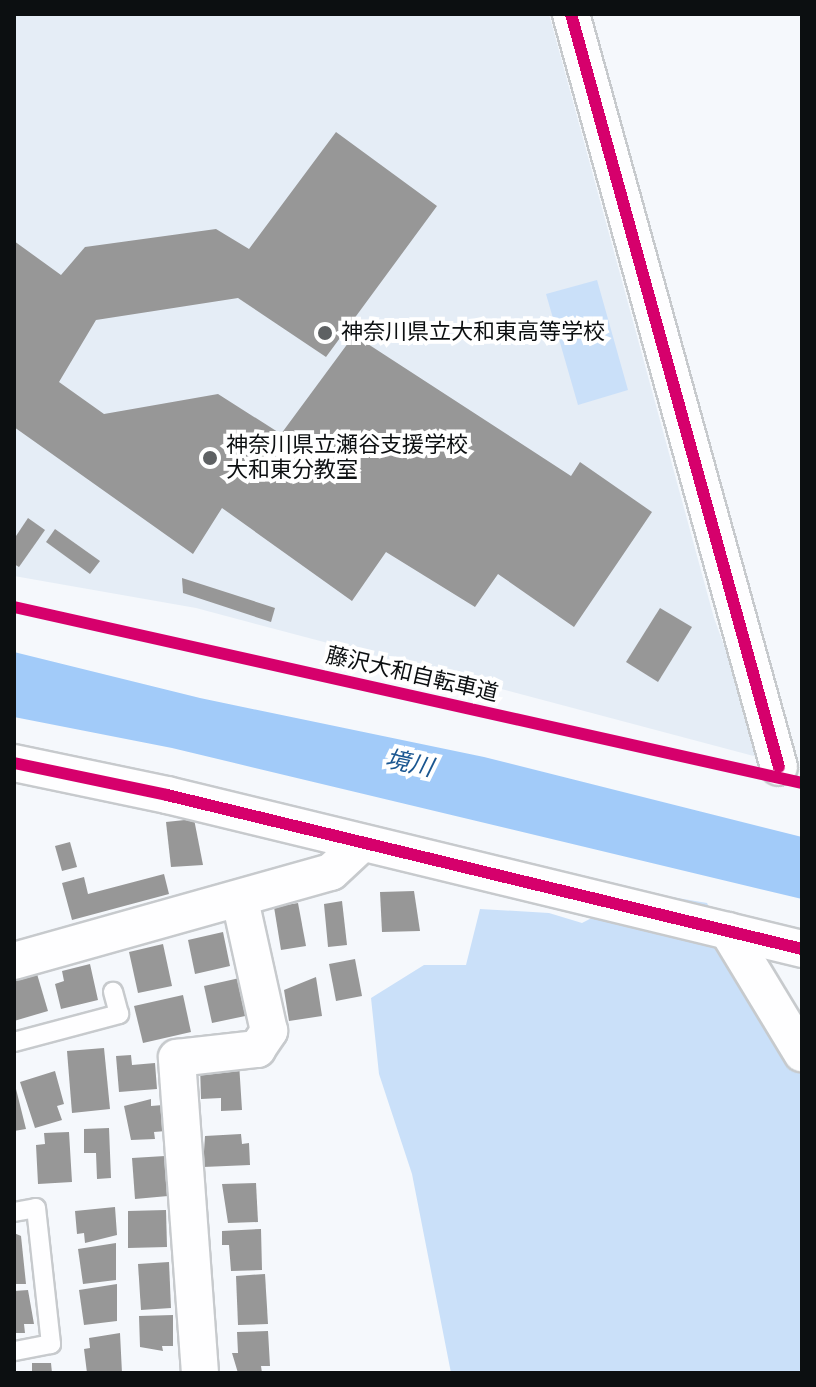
<!DOCTYPE html>
<meta charset="utf-8">
<style>
body{margin:0}
#map{position:relative;width:816px;height:1387px;overflow:hidden;background:#f5f8fc;font-family:Karla,"Noto Sans JP",sans-serif}
div>[style]{position:absolute}
.built>*{inset:0;background:#e5edf6}
.green>*{inset:0;background:#cae0f9}
.water>*{inset:0;background:#a2cbf9}
.building>*{inset:0;background:#979797}
.roads{filter:drop-shadow(2px 0 #c7cacd) drop-shadow(-2px 0 #c7cacd) drop-shadow(0 2px #c7cacd) drop-shadow(0 -2px #c7cacd)}
.lane>*{height:18px;margin:-9px;padding:0 9px;transform-origin:9px;border-radius:9px;background:#fefeff}
.street>*{height:36px;margin:-18px;padding:0 18px;transform-origin:18px;border-radius:18px;background:#fefeff}
.cycleway>*{height:12px;margin:-6px;padding:0 6px;transform-origin:6px;border-radius:6px;background:#d6006c}
.dots>*{width:22px;height:22px;translate:-50% -50%;box-sizing:border-box;border:4px solid #fff;border-radius:50%}
span{translate:-50% -50%;white-space:nowrap;text-align:center;line-height:1.15;-webkit-text-stroke:8px #fff;paint-order:stroke}
.poi-label{font-size:22px;color:#0c0f11}
.left{translate:0 -50%;text-align:left}
.street-label{font-size:22px;color:#0c0f11}
.water-label{font-size:24px;color:#1a5690;font-style:italic}
.frame{position:absolute;inset:0;border:16px solid #0c0f11;pointer-events:none}
</style>
<div id="map">
<div class="built">
<div style="clip-path:polygon(14px 14px,549px 14px,714px 618px,765px 759px,196px 608px,14px 576px)"></div>
</div>
<div class="green">
<div style="clip-path:polygon(597px 280px,628px 390px,578px 405px,546px 294px)"></div>
<div style="clip-path:polygon(642px 892px,707px 903px,763px 1018px,802px 1071px,802px 1373px,451px 1373px,412px 1174px,379px 1074px,371px 998px,424px 965px,466px 965px,480px 909px,549px 913px,582px 923px)"></div>
</div>
<div class="water">
<div style="clip-path:polygon(14px 652px,200px 698px,484px 757px,802px 837px,802px 899px,172px 748px,14px 717px)"></div>
</div>
<div class="building">
<div style="clip-path:polygon(336px 132px,437px 206px,326px 357px,238px 298px,96px 320px,59px 382px,104px 414px,218px 394px,281px 434px,354px 335px,571px 476px,580px 462px,652px 512px,574px 627px,498px 574px,475px 607px,386px 552px,352px 601px,222px 508px,193px 554px,14px 427px,14px 241px,61px 275px,85px 247px,216px 229px,249px 249px)"></div>
<div style="clip-path:polygon(28px 518px,45px 530px,19px 567px,14px 564px,14px 539px)"></div>
<div style="clip-path:polygon(55px 529px,100px 561px,90px 574px,46px 542px)"></div>
<div style="clip-path:polygon(182px 578px,275px 608px,271px 622px,183px 593px)"></div>
<div style="clip-path:polygon(660px 608px,692px 627px,658px 682px,626px 662px)"></div>
<div style="clip-path:polygon(194px 819px,203px 865px,171px 867px,166px 822px)"></div>
<div style="clip-path:polygon(70px 842px,77px 867px,62px 871px,55px 846px)"></div>
<div style="clip-path:polygon(164px 874px,169px 894px,72px 920px,62px 883px,84px 877px,88px 894px)"></div>
<div style="clip-path:polygon(414px 891px,420px 931px,382px 932px,380px 892px)"></div>
<div style="clip-path:polygon(342px 901px,347px 945px,328px 947px,324px 904px)"></div>
<div style="clip-path:polygon(298px 903px,306px 946px,281px 950px,274px 907px)"></div>
<div style="clip-path:polygon(223px 932px,230px 966px,195px 974px,188px 940px)"></div>
<div style="clip-path:polygon(163px 944px,172px 986px,138px 993px,129px 952px)"></div>
<div style="clip-path:polygon(355px 959px,362px 996px,336px 1001px,329px 964px)"></div>
<div style="clip-path:polygon(90px 964px,98px 1000px,61px 1009px,55px 984px,64px 981px,62px 971px)"></div>
<div style="clip-path:polygon(37px 974px,48px 1011px,14px 1021px,14px 980px)"></div>
<div style="clip-path:polygon(244px 977px,250px 1015px,212px 1023px,204px 986px)"></div>
<div style="clip-path:polygon(316px 977px,322px 1016px,289px 1021px,284px 990px)"></div>
<div style="clip-path:polygon(183px 995px,191px 1032px,143px 1043px,134px 1006px)"></div>
<div style="clip-path:polygon(104px 1048px,110px 1109px,72px 1113px,67px 1051px)"></div>
<div style="clip-path:polygon(131px 1055px,132px 1065px,155px 1063px,157px 1089px,119px 1092px,116px 1056px)"></div>
<div style="clip-path:polygon(239px 1063px,242px 1110px,221px 1111px,221px 1098px,201px 1099px,200px 1065px)"></div>
<div style="clip-path:polygon(55px 1071px,64px 1104px,57px 1106px,62px 1120px,35px 1128px,20px 1082px)"></div>
<div style="clip-path:polygon(14px 1081px,26px 1129px,14px 1131px)"></div>
<div style="clip-path:polygon(151px 1099px,151px 1106px,163px 1105px,166px 1131px,154px 1132px,155px 1139px,131px 1140px,124px 1106px)"></div>
<div style="clip-path:polygon(109px 1128px,111px 1178px,97px 1179px,96px 1153px,84px 1153px,84px 1129px)"></div>
<div style="clip-path:polygon(69px 1132px,72px 1182px,38px 1184px,36px 1145px,45px 1144px,44px 1133px)"></div>
<div style="clip-path:polygon(241px 1134px,242px 1144px,249px 1143px,250px 1165px,203px 1167px,205px 1136px)"></div>
<div style="clip-path:polygon(165px 1156px,168px 1196px,135px 1199px,132px 1158px)"></div>
<div style="clip-path:polygon(256px 1183px,258px 1222px,228px 1223px,222px 1184px)"></div>
<div style="clip-path:polygon(115px 1207px,117px 1235px,85px 1243px,84px 1233px,77px 1234px,75px 1211px)"></div>
<div style="clip-path:polygon(166px 1210px,167px 1247px,128px 1248px,128px 1211px)"></div>
<div style="clip-path:polygon(261px 1229px,262px 1270px,231px 1271px,229px 1245px,222px 1245px,222px 1231px)"></div>
<div style="clip-path:polygon(14px 1233px,21px 1236px,26px 1284px,14px 1284px)"></div>
<div style="clip-path:polygon(116px 1243px,116px 1280px,83px 1284px,78px 1249px)"></div>
<div style="clip-path:polygon(169px 1262px,171px 1308px,141px 1310px,138px 1264px)"></div>
<div style="clip-path:polygon(265px 1274px,268px 1324px,238px 1325px,236px 1276px)"></div>
<div style="clip-path:polygon(117px 1284px,117px 1321px,84px 1325px,79px 1290px)"></div>
<div style="clip-path:polygon(28px 1290px,34px 1324px,24px 1324px,25px 1333px,14px 1333px,14px 1291px)"></div>
<div style="clip-path:polygon(173px 1315px,173px 1346px,162px 1346px,163px 1351px,140px 1347px,139px 1316px)"></div>
<div style="clip-path:polygon(268px 1331px,270px 1366px,261px 1366px,262px 1373px,238px 1373px,232px 1353px,238px 1353px,237px 1332px)"></div>
<div style="clip-path:polygon(120px 1333px,122px 1373px,87px 1373px,84px 1349px,90px 1348px,89px 1338px)"></div>
<div style="clip-path:polygon(32px 1363px,51px 1363px,52px 1373px,32px 1373px)"></div>
</div>
<div class="roads">
<div class="lane">
<div style="left:14px;top:1042px;width:109px;rotate:-14.9deg"></div>
<div style="left:119px;top:1014px;width:23px;rotate:-105deg"></div>
<div style="left:14px;top:1212px;width:22px;rotate:-10deg"></div>
<div style="left:36px;top:1208px;width:137px;rotate:83.7deg"></div>
<div style="left:51px;top:1344px;width:38px;rotate:169deg"></div>
</div>
<div class="street">
<div style="left:571px;top:14px;width:781px;rotate:74.56deg"></div>
<div style="left:14px;top:763px;width:156px;rotate:11.8deg"></div>
<div style="left:167px;top:795px;width:653px;rotate:13.63deg"></div>
<div style="left:728px;top:931px;width:143px;rotate:58.8deg"></div>
<div style="left:14px;top:961px;width:329px;rotate:-15.7deg"></div>
<div style="left:331px;top:872px;width:41px;rotate:-43deg"></div>
<div style="left:200px;top:1373px;width:316px;rotate:-94.2deg"></div>
<div style="left:177px;top:1058px;width:81px;rotate:-6.4deg"></div>
<div style="left:257px;top:1049px;width:22px;rotate:-56deg"></div>
<div style="left:269px;top:1031px;width:134px;rotate:-102.5deg"></div>
</div>
</div>
<div class="cycleway">
<div style="left:571px;top:14px;width:781px;rotate:74.56deg"></div>
<div style="left:14px;top:607px;width:807px;rotate:12.59deg"></div>
<div style="left:14px;top:763px;width:156px;rotate:11.8deg"></div>
<div style="left:167px;top:795px;width:653px;rotate:13.63deg"></div>
</div>
<div class="dots">
<div style="left:325px;top:333px;background:#5e6163"></div>
<div style="left:210px;top:458px;background:#5e6163"></div>
</div>
<div class="poi-label">
<span class="left" style="left:341px;top:333px">神奈川県立大和東高等学校</span>
<span class="left" style="left:226px;top:458px">神奈川県立瀬谷支援学校<br>大和東分教室</span>
</div>
<div class="street-label">
<span style="left:412px;top:675px;rotate:13deg">藤沢大和自転車道</span>
</div>
<div class="water-label">
<span style="left:409px;top:764px;rotate:12deg">境川</span>
</div>
<div class="frame"></div>
</div>
